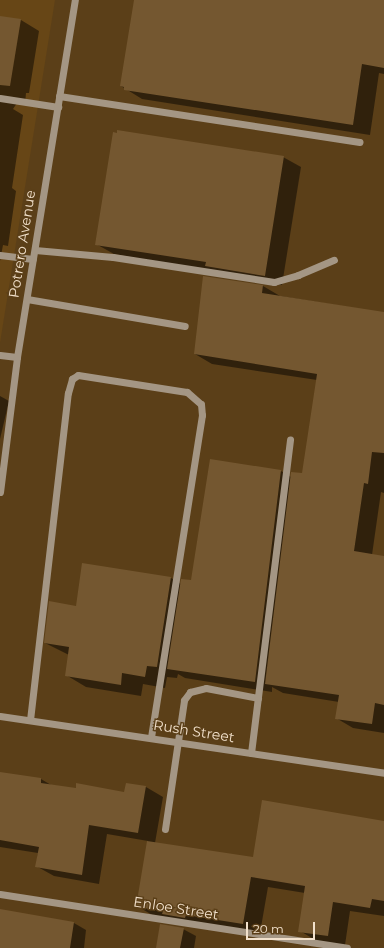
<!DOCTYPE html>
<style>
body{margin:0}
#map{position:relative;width:384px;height:948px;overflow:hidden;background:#5b3f18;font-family:Montserrat,sans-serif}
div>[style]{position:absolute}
.built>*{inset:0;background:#674616}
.shadow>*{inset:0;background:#0007}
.building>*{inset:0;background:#745730}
.minor>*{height:7px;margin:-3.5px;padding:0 3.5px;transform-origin:3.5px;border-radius:3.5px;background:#a49684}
span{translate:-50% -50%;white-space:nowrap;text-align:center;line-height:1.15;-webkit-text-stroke:3px #5b3f18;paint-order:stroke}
.street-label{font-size:14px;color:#f2e1cc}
.scale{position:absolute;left:246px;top:922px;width:69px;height:18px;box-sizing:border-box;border:2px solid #f2e1cc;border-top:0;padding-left:5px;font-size:12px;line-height:14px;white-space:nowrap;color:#f2e1cc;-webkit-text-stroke:3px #5b3f18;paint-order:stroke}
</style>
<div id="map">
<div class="built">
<div style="clip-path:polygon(0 0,55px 0,0 343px)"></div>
</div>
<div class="shadow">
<div style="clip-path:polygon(135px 0,384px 0,384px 74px,379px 73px,370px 135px,142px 99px,121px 86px)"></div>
<div style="clip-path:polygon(0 17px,21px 20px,39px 31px,29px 93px,26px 93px,25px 104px,17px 103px,13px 109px,23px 115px,12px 188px,16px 191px,8px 246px,3px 245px,0 261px)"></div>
<div style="clip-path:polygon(283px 157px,301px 167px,282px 285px,114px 254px,96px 244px)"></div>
<div style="clip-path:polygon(204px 277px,263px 286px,280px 296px,384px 313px,384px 493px,381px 492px,372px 555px,384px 557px,384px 733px,353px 728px,336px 718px,339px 702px,283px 693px,272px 687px,272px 692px,185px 678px,178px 674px,177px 678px,167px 677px,165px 688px,143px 684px,141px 696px,86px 687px,66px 675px,69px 655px,45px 643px,77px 607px,83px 565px,171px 578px,181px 584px,192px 581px,281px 471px,291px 477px,303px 475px,317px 380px,212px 364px,195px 354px)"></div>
<div style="clip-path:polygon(0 396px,9px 401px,0 439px)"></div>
<div style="clip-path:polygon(0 773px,41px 779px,51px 785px,76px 789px,125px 793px,127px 784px,146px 787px,163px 797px,155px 843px,254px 858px,384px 822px,384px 916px,350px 911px,345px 945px,317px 941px,300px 931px,305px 893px,268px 887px,260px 933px,154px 916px,137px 906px,148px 841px,107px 834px,99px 884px,54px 876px,36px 866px,38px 853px,0 847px)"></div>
<div style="clip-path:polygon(0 911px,74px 923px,86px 930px,84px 948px,0 948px)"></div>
<div style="clip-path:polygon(183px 929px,196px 936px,194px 948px,157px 948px)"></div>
</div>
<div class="building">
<div style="clip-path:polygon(134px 0,384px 0,384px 68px,362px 64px,353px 125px,124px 90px,124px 87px,120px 86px)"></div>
<div style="clip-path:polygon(0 16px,21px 19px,10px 86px,0 85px)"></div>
<div style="clip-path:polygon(117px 130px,284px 156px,265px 276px,205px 266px,206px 262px,95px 245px,113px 132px,117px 133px)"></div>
<div style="clip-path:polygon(203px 276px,263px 285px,262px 293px,384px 312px,384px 453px,372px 452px,368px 484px,364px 483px,354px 551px,384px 556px,384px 705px,375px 703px,372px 724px,335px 719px,339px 695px,265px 684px,291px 472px,302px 473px,317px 374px,194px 354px)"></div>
<div style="clip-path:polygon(210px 459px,281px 470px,255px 682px,167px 669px,181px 579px,191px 580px)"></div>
<div style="clip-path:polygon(82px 563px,171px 577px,157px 667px,147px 666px,145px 677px,122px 673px,121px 685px,65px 676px,69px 647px,44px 643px,49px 601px,76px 606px)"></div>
<div style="clip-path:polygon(0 772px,41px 778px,41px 783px,76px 788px,76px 783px,124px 792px,126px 783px,146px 786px,138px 833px,89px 825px,82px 875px,35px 867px,39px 847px,0 840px)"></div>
<div style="clip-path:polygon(262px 800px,384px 821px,384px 901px,372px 899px,370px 908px,333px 902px,328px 936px,298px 932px,305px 886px,251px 877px,243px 924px,186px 915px,185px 918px,162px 914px,163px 911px,136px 907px,147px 841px,253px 857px)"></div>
<div style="clip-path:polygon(0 909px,74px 922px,70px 948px,0 948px)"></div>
<div style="clip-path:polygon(160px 924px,184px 928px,180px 948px,156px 948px)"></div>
</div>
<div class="minor">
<div style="left:59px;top:96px;width:304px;rotate:8.7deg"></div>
<div style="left:0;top:98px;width:59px;rotate:8.8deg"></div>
<div style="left:35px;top:250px;width:78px;rotate:5.1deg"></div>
<div style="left:113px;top:257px;width:163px;rotate:8.8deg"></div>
<div style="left:274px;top:282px;width:25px;rotate:-16deg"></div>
<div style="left:298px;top:275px;width:39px;rotate:-23deg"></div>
<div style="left:0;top:255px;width:33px;rotate:7deg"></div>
<div style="left:27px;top:299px;width:160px;rotate:9.7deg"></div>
<div style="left:0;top:355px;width:17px;rotate:7deg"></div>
<div style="left:0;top:492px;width:136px;rotate:-82.8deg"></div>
<div style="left:17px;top:357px;width:362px;rotate:-80.8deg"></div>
<div style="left:0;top:716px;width:388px;rotate:8.4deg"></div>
<div style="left:30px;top:720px;width:329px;rotate:-83.4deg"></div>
<div style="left:68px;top:393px;width:15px;rotate:-74deg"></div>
<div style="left:72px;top:379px;width:7px;rotate:-34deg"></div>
<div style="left:78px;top:375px;width:110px;rotate:8.9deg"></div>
<div style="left:187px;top:392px;width:18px;rotate:41deg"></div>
<div style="left:201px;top:404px;width:11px;rotate:85deg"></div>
<div style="left:202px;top:415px;width:327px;rotate:99deg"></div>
<div style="left:251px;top:753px;width:316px;rotate:-82.9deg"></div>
<div style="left:165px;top:829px;width:130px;rotate:-81.6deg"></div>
<div style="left:184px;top:700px;width:10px;rotate:-53deg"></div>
<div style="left:190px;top:692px;width:16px;rotate:-14deg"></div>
<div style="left:206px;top:688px;width:53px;rotate:10.9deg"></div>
<div style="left:0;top:894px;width:351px;rotate:8.8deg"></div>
</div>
<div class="street-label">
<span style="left:22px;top:244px;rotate:-81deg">Potrero Avenue</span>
<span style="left:194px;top:731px;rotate:9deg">Rush Street</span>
<span style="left:176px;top:908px;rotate:9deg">Enloe Street</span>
</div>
<div class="scale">20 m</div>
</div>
